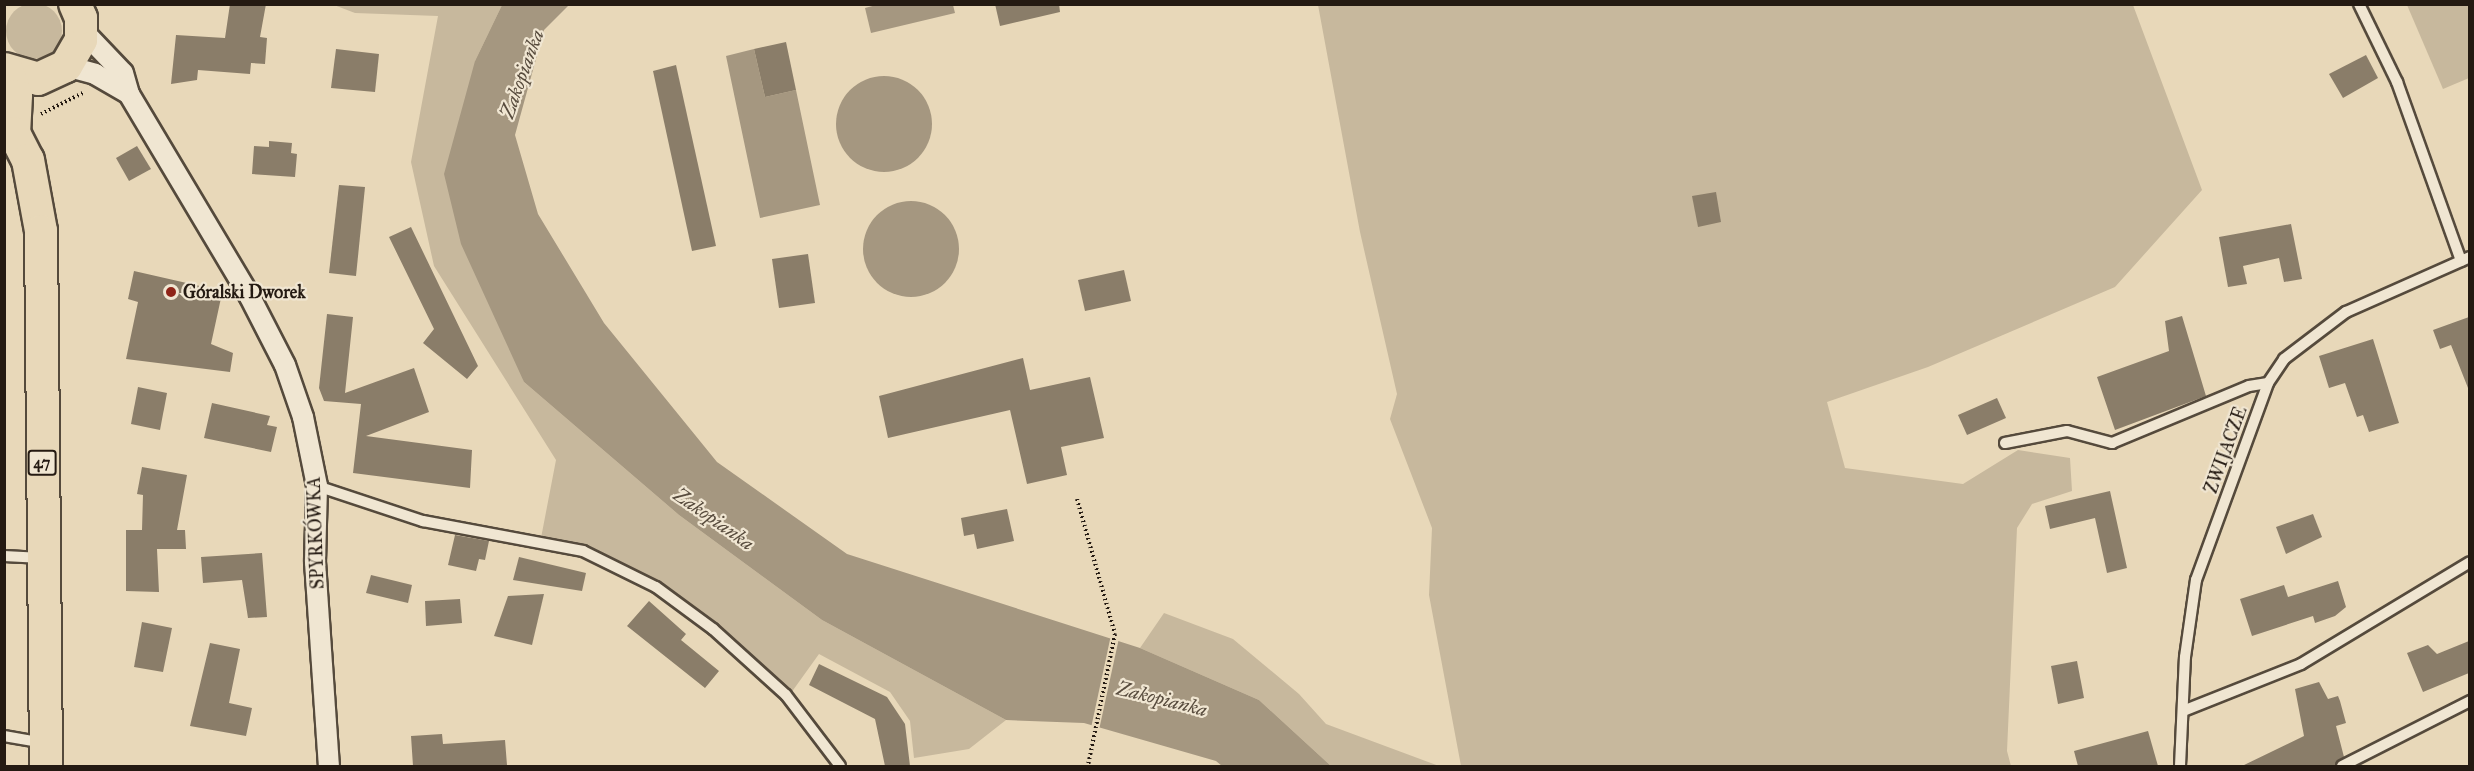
<!DOCTYPE html>
<meta charset="utf-8">
<style>
body{margin:0}
#map{position:relative;width:2474px;height:771px;overflow:hidden;background:#e8d8b9;font-family:"IM FELL Great Primer",serif}
div>[style]{position:absolute}
.green>*{inset:0;background:#c7b89d}
.round{border-radius:50%}
.water>*{inset:0;background:#a59780}
.pier>*{inset:0;background:#e8d8b9}
.building>*{inset:0;background:#8a7d69}
.path>*{height:4px;margin-top:-2px;transform-origin:0;background:repeating-linear-gradient(90deg,#241a12 0 1.5px,transparent 0 4.5px)}
.roads{filter:drop-shadow(2px 0 #554a3c) drop-shadow(-2px 0 #554a3c) drop-shadow(0 2px #554a3c) drop-shadow(0 -2px #554a3c)}
.service>*{height:10px;margin:-5px;padding:0 5px;transform-origin:5px;border-radius:5px;background:#f0e6d2}
.minor>*{height:20px;margin:-10px;padding:0 10px;transform-origin:10px;border-radius:10px;background:#f0e6d2}
.primary>*{height:32px;margin:-16px;padding:0 16px;transform-origin:16px;border-radius:16px;background:#e8d8b9}
.dots>*{width:16px;height:16px;translate:-50% -50%;box-sizing:border-box;border:3px solid #f0e6d2;border-radius:50%}
span{translate:-50% -50%;white-space:nowrap;text-align:center;line-height:1.15;-webkit-text-stroke:4.5px #f0e6d2;paint-order:stroke}
.shield-label span{padding:2px 4px;background:#f0e6d2;border:2px solid;border-radius:4px;-webkit-text-stroke-width:0}
.shield-label{font-size:16px;color:#241a12;font-weight:700}
.poi-label{font-size:18px;color:#241a12;font-weight:700}
.left{translate:0 -50%;text-align:left}
.street-label{font-size:18px;color:#241a12}
.water-label{font-size:20px;color:#584c3e;font-style:italic}
.frame{position:absolute;inset:0;border:6px solid #241a12;pointer-events:none}
</style>
<div id="map">
<div class="green">
<div class="round" style="left:6px;top:3px;width:56px;height:56px"></div>
<div style="clip-path:polygon(334px 5px,502px 5px,475px 61px,524px 382px,679px 515px,822px 620px,1006px 720px,969px 749px,914px 758px,910px 721px,890px 692px,819px 654px,791px 693px,690px 604px,598px 551px,541px 538px,556px 460px,434px 266px,411px 162px,438px 16px,355px 13px)"></div>
<div style="clip-path:polygon(1318px 5px,2133px 5px,2202px 190px,2115px 287px,1928px 367px,1827px 402px,1845px 468px,1963px 484px,2018px 450px,2070px 458px,2072px 491px,2032px 504px,2017px 528px,2007px 751px,2011px 766px,1461px 766px,1429px 595px,1432px 528px,1390px 419px,1397px 394px,1360px 232px)"></div>
<div style="clip-path:polygon(2407px 5px,2469px 5px,2469px 78px,2443px 89px)"></div>
<div style="clip-path:polygon(1164px 613px,1233px 639px,1299px 694px,1326px 724px,1439px 766px,1331px 766px,1259px 700px,1140px 648px)"></div>
</div>
<div class="water">
<div style="clip-path:polygon(880px 4px,953px 5px,955px 13px,871px 33px,865px 8px)"></div>
<div style="clip-path:polygon(502px 5px,569px 5px,544px 30px,515px 135px,538px 214px,604px 323px,717px 462px,847px 554px,1140px 648px,1259px 700px,1331px 766px,1222px 766px,1216px 761px,1084px 723px,1006px 720px,822px 620px,679px 515px,524px 382px,461px 244px,444px 174px,475px 61px)"></div>
<div style="clip-path:polygon(754px 49px,765px 97px,796px 90px,820px 205px,760px 218px,726px 56px)"></div>
<div class="round" style="left:836px;top:76px;width:96px;height:96px"></div>
<div class="round" style="left:863px;top:201px;width:96px;height:96px"></div>
</div>
<div class="pier">
<div style="clip-path:polygon(1111px 635px,1119px 638px,1099px 730px,1091px 728px)"></div>
</div>
<div class="building">
<div style="clip-path:polygon(230px 4px,266px 4px,260px 37px,267px 38px,265px 64px,251px 63px,250px 74px,198px 70px,197px 80px,171px 84px,176px 35px,225px 38px)"></div>
<div style="clip-path:polygon(995px 4px,1059px 4px,1060px 12px,1000px 26px)"></div>
<div style="clip-path:polygon(786px 42px,796px 90px,765px 97px,754px 49px)"></div>
<div style="clip-path:polygon(336px 49px,379px 54px,375px 92px,331px 88px)"></div>
<div style="clip-path:polygon(2366px 55px,2378px 78px,2343px 98px,2329px 74px)"></div>
<div style="clip-path:polygon(676px 65px,716px 246px,692px 251px,653px 71px)"></div>
<div style="clip-path:polygon(269px 141px,292px 143px,291px 153px,297px 154px,295px 177px,252px 174px,254px 146px,269px 147px)"></div>
<div style="clip-path:polygon(137px 146px,151px 169px,129px 181px,116px 158px)"></div>
<div style="clip-path:polygon(339px 185px,365px 187px,356px 276px,329px 273px)"></div>
<div style="clip-path:polygon(1716px 192px,1721px 222px,1698px 227px,1692px 196px)"></div>
<div style="clip-path:polygon(2291px 224px,2302px 279px,2284px 282px,2279px 258px,2243px 266px,2247px 284px,2228px 287px,2219px 237px)"></div>
<div style="clip-path:polygon(411px 227px,478px 366px,467px 379px,423px 343px,434px 329px,389px 237px)"></div>
<div style="clip-path:polygon(808px 254px,815px 303px,779px 308px,772px 259px)"></div>
<div style="clip-path:polygon(1124px 270px,1131px 301px,1085px 311px,1078px 280px)"></div>
<div style="clip-path:polygon(134px 271px,213px 289px,212px 295px,221px 298px,211px 344px,233px 353px,230px 372px,126px 359px,138px 302px,128px 299px)"></div>
<div style="clip-path:polygon(327px 314px,353px 317px,345px 393px,414px 368px,429px 412px,366px 436px,472px 450px,470px 488px,353px 473px,361px 404px,324px 401px,319px 388px)"></div>
<div style="clip-path:polygon(2182px 316px,2206px 396px,2115px 430px,2097px 377px,2169px 351px,2165px 321px)"></div>
<div style="clip-path:polygon(2469px 317px,2469px 387px,2468px 388px,2451px 345px,2440px 349px,2433px 330px)"></div>
<div style="clip-path:polygon(2373px 339px,2399px 423px,2369px 432px,2363px 415px,2357px 417px,2345px 383px,2329px 388px,2319px 356px)"></div>
<div style="clip-path:polygon(1023px 358px,1030px 390px,1090px 377px,1104px 438px,1061px 447px,1067px 475px,1027px 484px,1010px 410px,888px 438px,879px 396px)"></div>
<div style="clip-path:polygon(138px 387px,167px 393px,160px 430px,131px 424px)"></div>
<div style="clip-path:polygon(1997px 398px,2006px 418px,1967px 435px,1958px 415px)"></div>
<div style="clip-path:polygon(212px 403px,270px 416px,267px 425px,277px 427px,271px 452px,204px 438px)"></div>
<div style="clip-path:polygon(142px 467px,187px 475px,177px 530px,185px 530px,186px 549px,157px 549px,159px 592px,126px 591px,126px 530px,142px 530px,143px 495px,137px 494px)"></div>
<div style="clip-path:polygon(2110px 491px,2127px 568px,2107px 573px,2095px 518px,2050px 529px,2045px 506px)"></div>
<div style="clip-path:polygon(1007px 509px,1014px 541px,977px 549px,974px 534px,964px 536px,961px 518px)"></div>
<div style="clip-path:polygon(2313px 514px,2322px 537px,2286px 554px,2276px 527px)"></div>
<div style="clip-path:polygon(455px 535px,489px 541px,485px 560px,479px 559px,476px 571px,448px 565px)"></div>
<div style="clip-path:polygon(262px 553px,267px 617px,248px 618px,242px 580px,203px 583px,201px 557px)"></div>
<div style="clip-path:polygon(519px 557px,586px 573px,582px 591px,513px 580px)"></div>
<div style="clip-path:polygon(371px 575px,412px 585px,408px 603px,366px 593px)"></div>
<div style="clip-path:polygon(2338px 581px,2346px 607px,2335px 616px,2315px 623px,2313px 616px,2252px 636px,2240px 599px,2284px 585px,2288px 597px)"></div>
<div style="clip-path:polygon(544px 594px,532px 645px,494px 636px,508px 596px)"></div>
<div style="clip-path:polygon(460px 599px,462px 623px,426px 626px,425px 601px)"></div>
<div style="clip-path:polygon(649px 601px,686px 634px,681px 640px,719px 671px,705px 688px,627px 626px)"></div>
<div style="clip-path:polygon(142px 622px,172px 628px,163px 672px,134px 667px)"></div>
<div style="clip-path:polygon(2469px 641px,2469px 673px,2423px 692px,2407px 653px,2428px 645px,2437px 654px)"></div>
<div style="clip-path:polygon(210px 643px,240px 649px,229px 703px,252px 708px,246px 736px,190px 726px)"></div>
<div style="clip-path:polygon(2077px 661px,2084px 698px,2058px 704px,2051px 666px)"></div>
<div style="clip-path:polygon(819px 664px,887px 697px,905px 724px,910px 766px,885px 766px,875px 719px,809px 685px)"></div>
<div style="clip-path:polygon(2319px 682px,2328px 699px,2338px 696px,2340px 701px,2346px 723px,2336px 726px,2344px 757px,2335px 766px,2242px 766px,2304px 736px,2295px 689px)"></div>
<div style="clip-path:polygon(2148px 731px,2158px 766px,2078px 766px,2074px 751px)"></div>
<div style="clip-path:polygon(442px 734px,443px 744px,505px 740px,507px 765px,413px 766px,411px 736px)"></div>
</div>
<div class="path">
<div style="left:41px;top:114px;width:49px;rotate:-26.6deg"></div>
<div style="left:1077px;top:499px;width:140px;rotate:74.3deg"></div>
<div style="left:1115px;top:634px;width:135px;rotate:101.6deg"></div>
</div>
<div class="roads">
<div class="service">
<div style="left:2359px;top:4px;width:87px;rotate:64deg"></div>
<div style="left:2397px;top:82px;width:190px;rotate:70.3deg"></div>
<div style="left:2005px;top:443px;width:63px;rotate:-11deg"></div>
<div style="left:2067px;top:431px;width:47px;rotate:14.9deg"></div>
<div style="left:2112px;top:443px;width:148px;rotate:-22.6deg"></div>
<div style="left:2249px;top:386px;width:19px;rotate:-9deg"></div>
<div style="left:317px;top:486px;width:112px;rotate:18.3deg"></div>
<div style="left:423px;top:521px;width:163px;rotate:10.6deg"></div>
<div style="left:583px;top:551px;width:81px;rotate:26.3deg"></div>
<div style="left:656px;top:587px;width:71px;rotate:36.4deg"></div>
<div style="left:713px;top:629px;width:98px;rotate:42.1deg"></div>
<div style="left:786px;top:695px;width:89px;rotate:52.7deg"></div>
<div style="left:4px;top:556px;width:38px;rotate:3deg"></div>
<div style="left:2183px;top:711px;width:127px;rotate:-21.7deg"></div>
<div style="left:2301px;top:664px;width:197px;rotate:-31.1deg"></div>
<div style="left:4px;top:736px;width:40px;rotate:10deg"></div>
<div style="left:2180px;top:766px;width:109px;rotate:-87.4deg"></div>
<div style="left:2185px;top:657px;width:78px;rotate:-81.9deg"></div>
<div style="left:2196px;top:580px;width:210px;rotate:-69.9deg"></div>
<div style="left:2268px;top:383px;width:29px;rotate:-56deg"></div>
<div style="left:2284px;top:359px;width:78px;rotate:-37.2deg"></div>
<div style="left:2346px;top:312px;width:136px;rotate:-23.9deg"></div>
<div style="left:2342px;top:766px;width:144px;rotate:-26.9deg"></div>
</div>
<div class="minor">
<div style="left:82px;top:30px;width:59px;rotate:46.4deg"></div>
<div style="left:123px;top:73px;width:22px;rotate:74deg"></div>
<div style="left:129px;top:94px;width:236px;rotate:59.2deg"></div>
<div style="left:250px;top:297px;width:76px;rotate:62.8deg"></div>
<div style="left:285px;top:365px;width:55px;rotate:70.9deg"></div>
<div style="left:303px;top:417px;width:70px;rotate:78.5deg"></div>
<div style="left:317px;top:486px;width:76px;rotate:91.5deg"></div>
<div style="left:315px;top:562px;width:204px;rotate:86.1deg"></div>
<div style="left:66px;top:66px;width:30px;rotate:15deg"></div>
<div style="left:95px;top:74px;width:39px;rotate:30deg"></div>
</div>
<div class="primary">
<div style="left:4px;top:69px;width:35px;rotate:16deg"></div>
<div style="left:38px;top:79px;width:31px;rotate:-25deg"></div>
<div style="left:66px;top:66px;width:30px;rotate:-60deg"></div>
<div style="left:81px;top:40px;width:22px;rotate:-90deg"></div>
<div style="left:81px;top:18px;width:15px;rotate:-113deg"></div>
<div style="left:8px;top:72px;width:25px;rotate:72deg"></div>
<div style="left:16px;top:96px;width:37px;rotate:93deg"></div>
<div style="left:14px;top:133px;width:30px;rotate:63deg"></div>
<div style="left:28px;top:160px;width:72px;rotate:79.6deg"></div>
<div style="left:41px;top:231px;width:535px;rotate:89.46deg"></div>
</div>
</div>
<div class="dots">
<div style="left:171px;top:292px;background:#8f2418"></div>
</div>
<div class="shield-label">
<span style="left:42px;top:463px">47</span>
</div>
<div class="poi-label">
<span class="left" style="left:183px;top:292px">Góralski Dworek</span>
</div>
<div class="street-label">
<span style="left:2226px;top:450px;rotate:-70deg">ZWIJACZE</span>
<span style="left:316px;top:533px;rotate:-92deg">SPYRKÓWKA</span>
</div>
<div class="water-label">
<span style="left:522px;top:74px;rotate:-70deg">Zakopianka</span>
<span style="left:714px;top:519px;rotate:35deg">Zakopianka</span>
<span style="left:1162px;top:699px;rotate:14deg">Zakopianka</span>
</div>
<div class="frame"></div>
</div>
